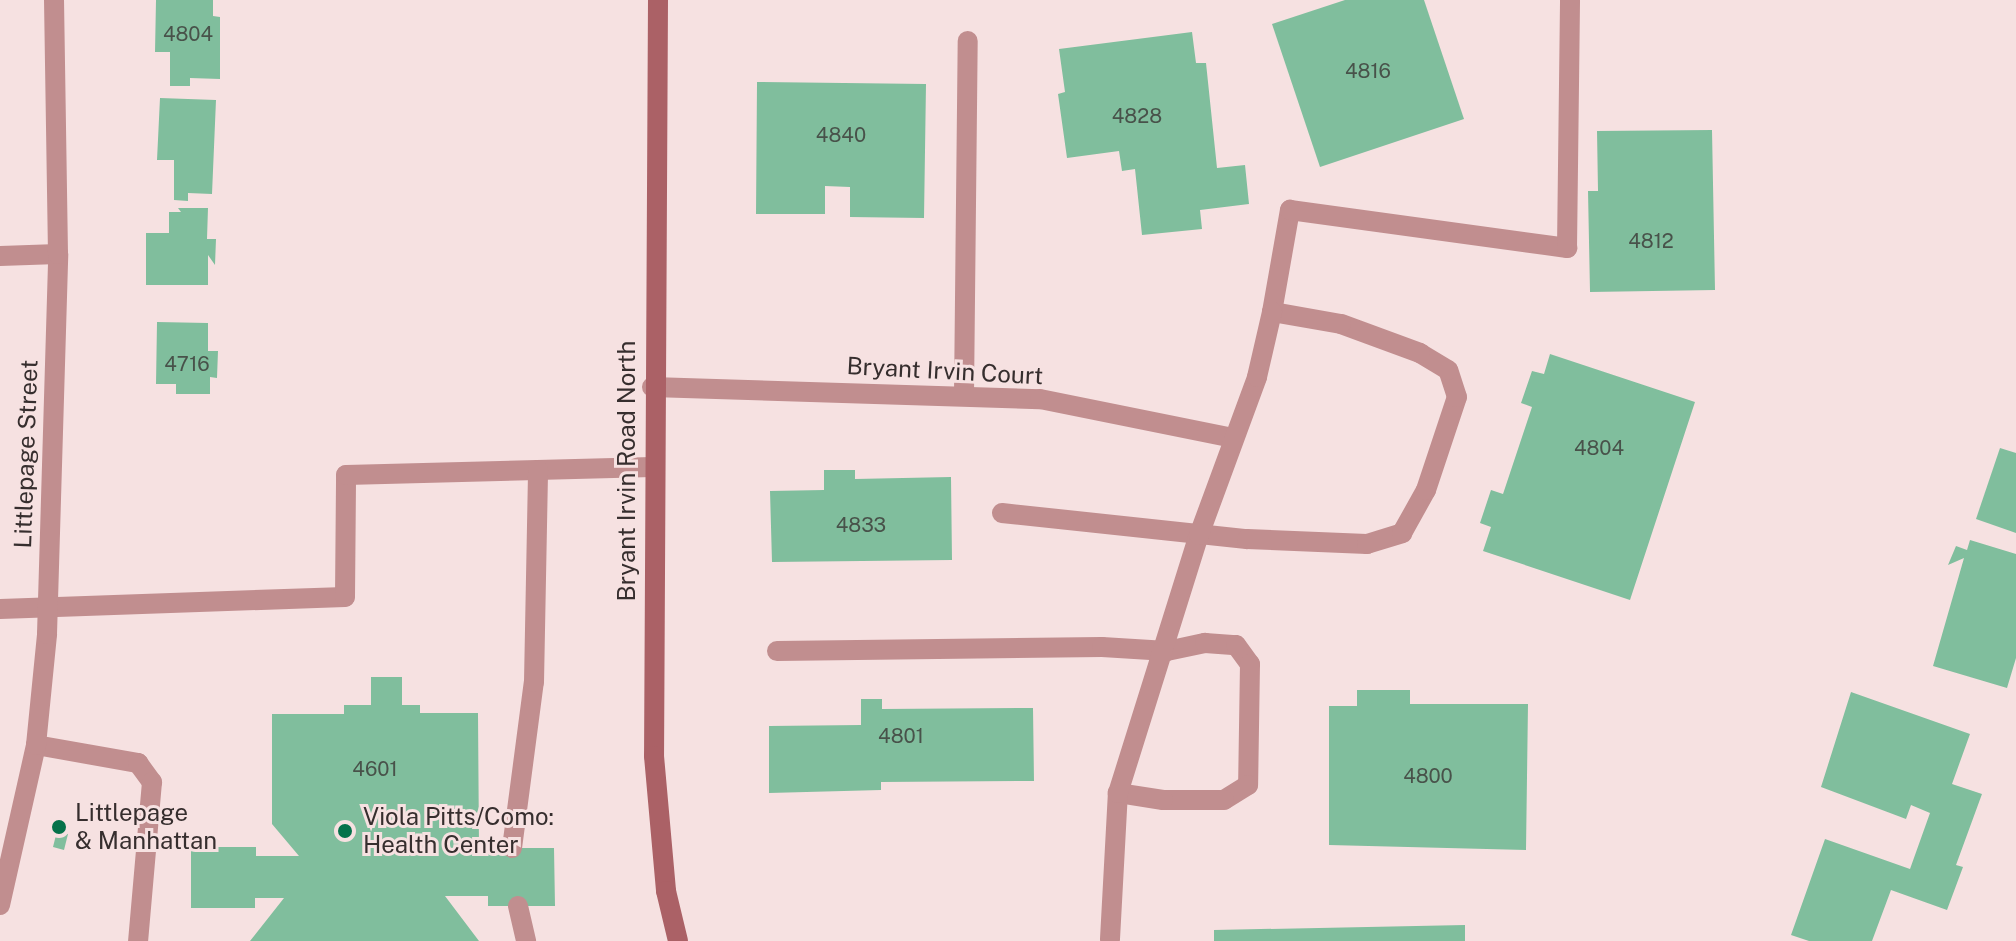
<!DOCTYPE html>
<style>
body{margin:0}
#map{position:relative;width:2016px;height:941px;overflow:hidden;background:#f6e1e1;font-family:"Public Sans",sans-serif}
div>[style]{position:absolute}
.building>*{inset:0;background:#80be9d}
.service>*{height:20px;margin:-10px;padding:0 10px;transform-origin:10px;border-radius:10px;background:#c18e8f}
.minor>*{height:20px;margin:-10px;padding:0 10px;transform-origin:10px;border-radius:10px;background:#c18e8f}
.secondary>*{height:20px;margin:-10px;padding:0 10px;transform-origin:10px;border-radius:10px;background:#ab6166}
.dots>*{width:22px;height:22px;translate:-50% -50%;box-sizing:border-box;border:4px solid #f6e1e1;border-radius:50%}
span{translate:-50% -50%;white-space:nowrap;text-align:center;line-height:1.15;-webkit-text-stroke:6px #f6e1e1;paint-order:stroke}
.number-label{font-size:20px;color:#48524a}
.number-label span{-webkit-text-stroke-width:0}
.street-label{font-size:24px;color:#362e2e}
.poi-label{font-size:24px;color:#362e2e}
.left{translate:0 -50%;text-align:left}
</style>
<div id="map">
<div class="building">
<div style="clip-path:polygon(156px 0,213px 0,213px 16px,220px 17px,220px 79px,190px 78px,190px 86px,170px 86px,170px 52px,155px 52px)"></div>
<div style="clip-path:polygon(1345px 0,1424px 0,1464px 119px,1320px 167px,1272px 24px)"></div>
<div style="clip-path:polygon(1192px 32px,1196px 63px,1206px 63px,1217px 168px,1245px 165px,1249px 204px,1200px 210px,1202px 229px,1142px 235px,1135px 169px,1122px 171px,1119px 151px,1067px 158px,1058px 94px,1065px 92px,1059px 49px)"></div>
<div style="clip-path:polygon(757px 82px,926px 84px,924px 218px,850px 217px,850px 187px,825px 186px,825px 214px,756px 214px)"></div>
<div style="clip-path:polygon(160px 98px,216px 100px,212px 194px,188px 193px,188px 201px,174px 200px,174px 160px,157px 160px)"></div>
<div style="clip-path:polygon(1712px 130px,1715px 290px,1590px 292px,1588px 191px,1598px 191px,1597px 131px)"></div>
<div style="clip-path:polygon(178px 208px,208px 208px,207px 239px,216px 239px,215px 265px,208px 255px,208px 285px,146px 285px,146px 233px,169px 233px,169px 212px,181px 212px)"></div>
<div style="clip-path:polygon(157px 322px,208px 323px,208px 351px,218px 351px,217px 378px,210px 377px,210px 394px,176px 394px,176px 384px,156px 384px)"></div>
<div style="clip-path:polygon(1550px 354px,1695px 402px,1630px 600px,1483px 551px,1491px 527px,1480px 523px,1491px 490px,1503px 494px,1532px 407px,1521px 403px,1532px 371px,1544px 374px)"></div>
<div style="clip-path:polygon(2000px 448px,2016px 453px,2016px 533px,1976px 519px)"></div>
<div style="clip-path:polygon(824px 470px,855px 470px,855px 479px,951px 477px,952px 560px,772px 562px,770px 491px,824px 490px)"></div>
<div style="clip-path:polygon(1970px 540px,2016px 554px,2016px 658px,2007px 688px,1933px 666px,1964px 558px,1948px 565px,1956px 546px,1967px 550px)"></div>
<div style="clip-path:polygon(371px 677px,402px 677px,402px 705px,420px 705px,420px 713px,478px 713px,479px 848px,554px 848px,555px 906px,488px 906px,488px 896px,445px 896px,479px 941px,250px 941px,284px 898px,255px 898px,255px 908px,191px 908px,191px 847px,256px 847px,256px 856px,299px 856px,272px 824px,272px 714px,344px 714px,344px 705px,371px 705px)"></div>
<div style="clip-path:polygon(1357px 690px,1410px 690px,1410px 704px,1528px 704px,1526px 850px,1329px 845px,1329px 706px,1357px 706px)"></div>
<div style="clip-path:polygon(1851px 692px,1970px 734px,1952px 784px,1982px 794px,1956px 865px,1963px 867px,1947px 910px,1891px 890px,1872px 941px,1809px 941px,1791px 935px,1825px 839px,1910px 869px,1930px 813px,1911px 805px,1906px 819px,1821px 787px)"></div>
<div style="clip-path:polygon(861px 699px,882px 699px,882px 709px,1033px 708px,1034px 781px,881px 782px,881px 790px,769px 793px,769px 726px,861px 725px)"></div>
<div style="clip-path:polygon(57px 831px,68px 834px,64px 850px,53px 847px)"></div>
<div style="clip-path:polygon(1465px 925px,1465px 941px,1214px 941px,1214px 930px)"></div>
</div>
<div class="service">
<div style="left:0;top:256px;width:58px;rotate:-2deg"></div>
<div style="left:964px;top:394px;width:353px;rotate:-89.4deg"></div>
<div style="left:1002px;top:513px;width:246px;rotate:6.1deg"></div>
<div style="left:1247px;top:539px;width:120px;rotate:2.4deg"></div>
<div style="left:1367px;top:544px;width:37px;rotate:-17deg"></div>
<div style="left:1402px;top:533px;width:49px;rotate:-60.8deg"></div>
<div style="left:1426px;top:490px;width:98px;rotate:-71.6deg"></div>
<div style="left:1457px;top:397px;width:28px;rotate:-108deg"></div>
<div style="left:1448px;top:370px;width:33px;rotate:-149deg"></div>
<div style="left:1420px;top:353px;width:84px;rotate:-159.8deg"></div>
<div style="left:1341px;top:324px;width:70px;rotate:-170.1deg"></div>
<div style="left:1272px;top:312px;width:104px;rotate:-80deg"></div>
<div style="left:1290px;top:210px;width:280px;rotate:7.8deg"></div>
<div style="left:1567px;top:248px;width:248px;rotate:-89.3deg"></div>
<div style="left:0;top:609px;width:345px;rotate:-2deg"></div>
<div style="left:345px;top:597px;width:122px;rotate:-89.5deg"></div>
<div style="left:346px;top:475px;width:306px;rotate:-1.5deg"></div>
<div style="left:777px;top:651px;width:325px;rotate:-0.7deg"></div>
<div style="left:1102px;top:647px;width:65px;rotate:3.5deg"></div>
<div style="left:1167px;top:651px;width:39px;rotate:-12deg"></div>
<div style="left:1205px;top:643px;width:31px;rotate:4deg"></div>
<div style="left:1236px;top:645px;width:24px;rotate:54deg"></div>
<div style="left:1250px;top:664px;width:121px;rotate:90.9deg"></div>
<div style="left:1248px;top:785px;width:28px;rotate:148deg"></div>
<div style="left:1224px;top:800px;width:61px;rotate:180deg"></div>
<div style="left:1163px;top:800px;width:46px;rotate:-171.2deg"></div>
<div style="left:36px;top:745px;width:104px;rotate:10deg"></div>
<div style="left:138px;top:763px;width:24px;rotate:54deg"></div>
<div style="left:152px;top:782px;width:160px;rotate:95deg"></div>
<div style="left:512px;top:848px;width:167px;rotate:-82.5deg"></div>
<div style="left:534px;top:682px;width:212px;rotate:-88.9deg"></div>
<div style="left:518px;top:906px;width:36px;rotate:77deg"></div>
</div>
<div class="minor">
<div style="left:652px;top:387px;width:388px;rotate:1.8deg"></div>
<div style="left:1040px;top:399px;width:197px;rotate:11.4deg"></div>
<div style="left:0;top:905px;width:164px;rotate:-77.3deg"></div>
<div style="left:36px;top:745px;width:112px;rotate:-84.3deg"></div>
<div style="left:47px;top:634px;width:380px;rotate:-88.3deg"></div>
<div style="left:58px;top:254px;width:254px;rotate:-90.9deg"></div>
<div style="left:1110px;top:939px;width:146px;rotate:-86.9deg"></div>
<div style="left:1118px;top:793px;width:270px;rotate:-72.6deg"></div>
<div style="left:1199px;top:535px;width:168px;rotate:-69.8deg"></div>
<div style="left:1257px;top:377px;width:67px;rotate:-77deg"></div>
</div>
<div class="secondary">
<div style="left:658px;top:0;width:756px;rotate:90.3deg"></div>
<div style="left:654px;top:756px;width:136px;rotate:84.9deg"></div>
<div style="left:666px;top:891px;width:51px;rotate:76.5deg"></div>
</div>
<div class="dots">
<div style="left:59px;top:827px;background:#05724a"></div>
<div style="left:345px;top:831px;background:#05724a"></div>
</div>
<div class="number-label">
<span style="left:188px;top:34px">4804</span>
<span style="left:1368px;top:71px">4816</span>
<span style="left:1137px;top:116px">4828</span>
<span style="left:841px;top:135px">4840</span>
<span style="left:1651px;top:241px">4812</span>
<span style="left:187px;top:364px">4716</span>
<span style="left:1599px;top:448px">4804</span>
<span style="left:861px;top:525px">4833</span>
<span style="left:901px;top:736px">4801</span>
<span style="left:375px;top:769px">4601</span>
<span style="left:1428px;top:776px">4800</span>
</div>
<div class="street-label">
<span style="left:945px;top:371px;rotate:3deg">Bryant Irvin Court</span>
<span style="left:26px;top:454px;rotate:-88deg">Littlepage Street</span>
<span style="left:627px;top:471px;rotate:-90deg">Bryant Irvin Road North</span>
</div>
<div class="poi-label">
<span class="left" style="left:75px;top:827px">Littlepage<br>&amp; Manhattan</span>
<span class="left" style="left:363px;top:831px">Viola Pitts/Como:<br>Health Center</span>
</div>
</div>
